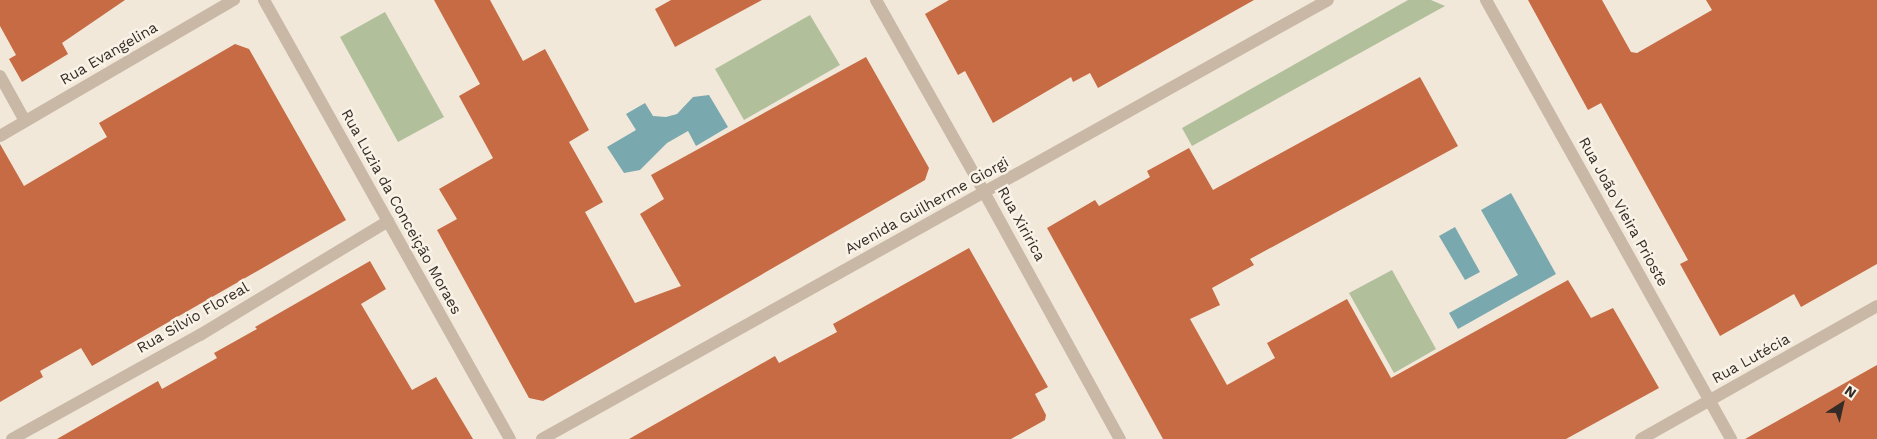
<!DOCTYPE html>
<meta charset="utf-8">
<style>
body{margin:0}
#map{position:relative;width:1877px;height:439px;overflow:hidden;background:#f1e8da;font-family:"Work Sans",sans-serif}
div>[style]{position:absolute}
.green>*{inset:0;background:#b1c09a}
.water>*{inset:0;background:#79a9ae}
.building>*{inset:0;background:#c66b43}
.minor>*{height:12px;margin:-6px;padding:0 6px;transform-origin:6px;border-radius:6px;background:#c9b8a6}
.tertiary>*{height:12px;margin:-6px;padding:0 6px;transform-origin:6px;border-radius:6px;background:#c9b8a6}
span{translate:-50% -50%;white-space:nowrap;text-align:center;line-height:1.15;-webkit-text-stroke:5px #f9f2e6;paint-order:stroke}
.street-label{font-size:15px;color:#352c27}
.north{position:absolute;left:1817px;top:379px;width:50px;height:50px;-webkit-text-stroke:4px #f9f2e6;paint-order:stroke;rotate:35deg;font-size:14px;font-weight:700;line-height:20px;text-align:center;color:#352c27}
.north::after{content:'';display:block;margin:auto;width:18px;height:22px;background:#352c27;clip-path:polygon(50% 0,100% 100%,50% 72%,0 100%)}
</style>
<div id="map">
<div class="green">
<div style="clip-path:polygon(1408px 0,1431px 0,1445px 6px,1192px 146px,1182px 128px)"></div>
<div style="clip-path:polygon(385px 12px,444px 117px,398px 142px,340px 37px)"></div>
<div style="clip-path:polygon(810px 15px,840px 65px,744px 120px,715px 69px)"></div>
<div style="clip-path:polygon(1392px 270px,1436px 349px,1394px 373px,1349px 293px)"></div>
</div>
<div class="water">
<div style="clip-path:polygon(709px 95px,728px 127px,696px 146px,688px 131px,667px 143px,640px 170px,624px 173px,607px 147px,636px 130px,626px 114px,645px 103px,653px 116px,666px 117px,677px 114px,693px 97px)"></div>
<div style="clip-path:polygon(1511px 193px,1556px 274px,1458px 329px,1449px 313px,1518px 275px,1481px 210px)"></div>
<div style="clip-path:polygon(1455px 227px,1480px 272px,1465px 280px,1439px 236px)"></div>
</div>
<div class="building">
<div style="clip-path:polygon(0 0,125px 0,62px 43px,68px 54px,22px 82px,9px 59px,16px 55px,0 26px)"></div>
<div style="clip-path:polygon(434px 0,490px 0,523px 61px,545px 49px,589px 130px,569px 142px,603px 202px,585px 212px,635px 303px,681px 286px,640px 214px,664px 199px,651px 175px,866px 57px,929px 168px,925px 180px,543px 401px,529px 398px,437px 230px,457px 219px,439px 189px,493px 158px,459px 96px,480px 84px)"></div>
<div style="clip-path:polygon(671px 0,762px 0,675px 47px,655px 9px)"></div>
<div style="clip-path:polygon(949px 0,1254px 0,1098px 88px,1090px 73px,1073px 82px,1071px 77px,993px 123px,965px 71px,958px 75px,925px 14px)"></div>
<div style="clip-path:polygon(1528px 0,1602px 0,1631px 52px,1637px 53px,1712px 10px,1706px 0,1877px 0,1877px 264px,1801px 307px,1794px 294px,1720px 336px,1680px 264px,1688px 260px,1601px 103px,1588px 110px)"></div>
<div style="clip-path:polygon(235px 44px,249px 49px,346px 220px,92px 366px,81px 348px,40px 371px,43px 377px,0 402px,0 144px,24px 186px,107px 137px,99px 123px)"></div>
<div style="clip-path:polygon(1420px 77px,1458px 146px,1250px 259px,1254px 265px,1212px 288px,1220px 305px,1190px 319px,1227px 385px,1275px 358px,1267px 343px,1347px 299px,1391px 378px,1568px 280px,1591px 318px,1613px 308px,1659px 388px,1566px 439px,1163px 439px,1047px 228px,1095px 200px,1099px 206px,1150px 177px,1147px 171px,1189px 148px,1213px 190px)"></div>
<div style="clip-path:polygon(969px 248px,1048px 387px,1035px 394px,1046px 415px,1045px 420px,1011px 439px,629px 439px,775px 356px,779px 363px,837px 332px,833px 324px)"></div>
<div style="clip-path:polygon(370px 261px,386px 289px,361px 304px,412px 390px,436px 377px,473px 439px,57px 439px,158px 381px,162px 389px,217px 358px,214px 353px,257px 329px,255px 327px)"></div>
<div style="clip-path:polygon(1877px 365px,1877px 439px,1745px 439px,1797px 410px)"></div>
</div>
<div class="minor">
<div style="left:264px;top:0;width:503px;rotate:60.74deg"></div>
<div style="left:876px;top:0;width:220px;rotate:60.6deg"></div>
<div style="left:1486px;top:0;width:503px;rotate:60.83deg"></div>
<div style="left:0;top:76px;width:51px;rotate:60.9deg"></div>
<div style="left:0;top:136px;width:271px;rotate:-30.2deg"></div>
<div style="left:12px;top:439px;width:215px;rotate:-29deg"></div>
<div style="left:200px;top:335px;width:220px;rotate:-31.2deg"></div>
<div style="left:1641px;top:439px;width:271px;rotate:-29.4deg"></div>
</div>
<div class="tertiary">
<div style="left:984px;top:192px;width:282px;rotate:61.2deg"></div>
<div style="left:542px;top:439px;width:900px;rotate:-29.18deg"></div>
</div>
<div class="street-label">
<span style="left:109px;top:54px;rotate:-30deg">Rua Evangelina</span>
<span style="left:927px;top:206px;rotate:-29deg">Avenida Guilherme Giorgi</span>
<span style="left:401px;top:212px;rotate:61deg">Rua Luzia da Conceição Moraes</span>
<span style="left:1623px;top:212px;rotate:61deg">Rua João Vieira Prioste</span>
<span style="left:1021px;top:224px;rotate:61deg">Rua Xiririca</span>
<span style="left:193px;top:318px;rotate:-30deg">Rua Sílvio Floreal</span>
<span style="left:1751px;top:359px;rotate:-29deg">Rua Lutécia</span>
</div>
<div class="north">N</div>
</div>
